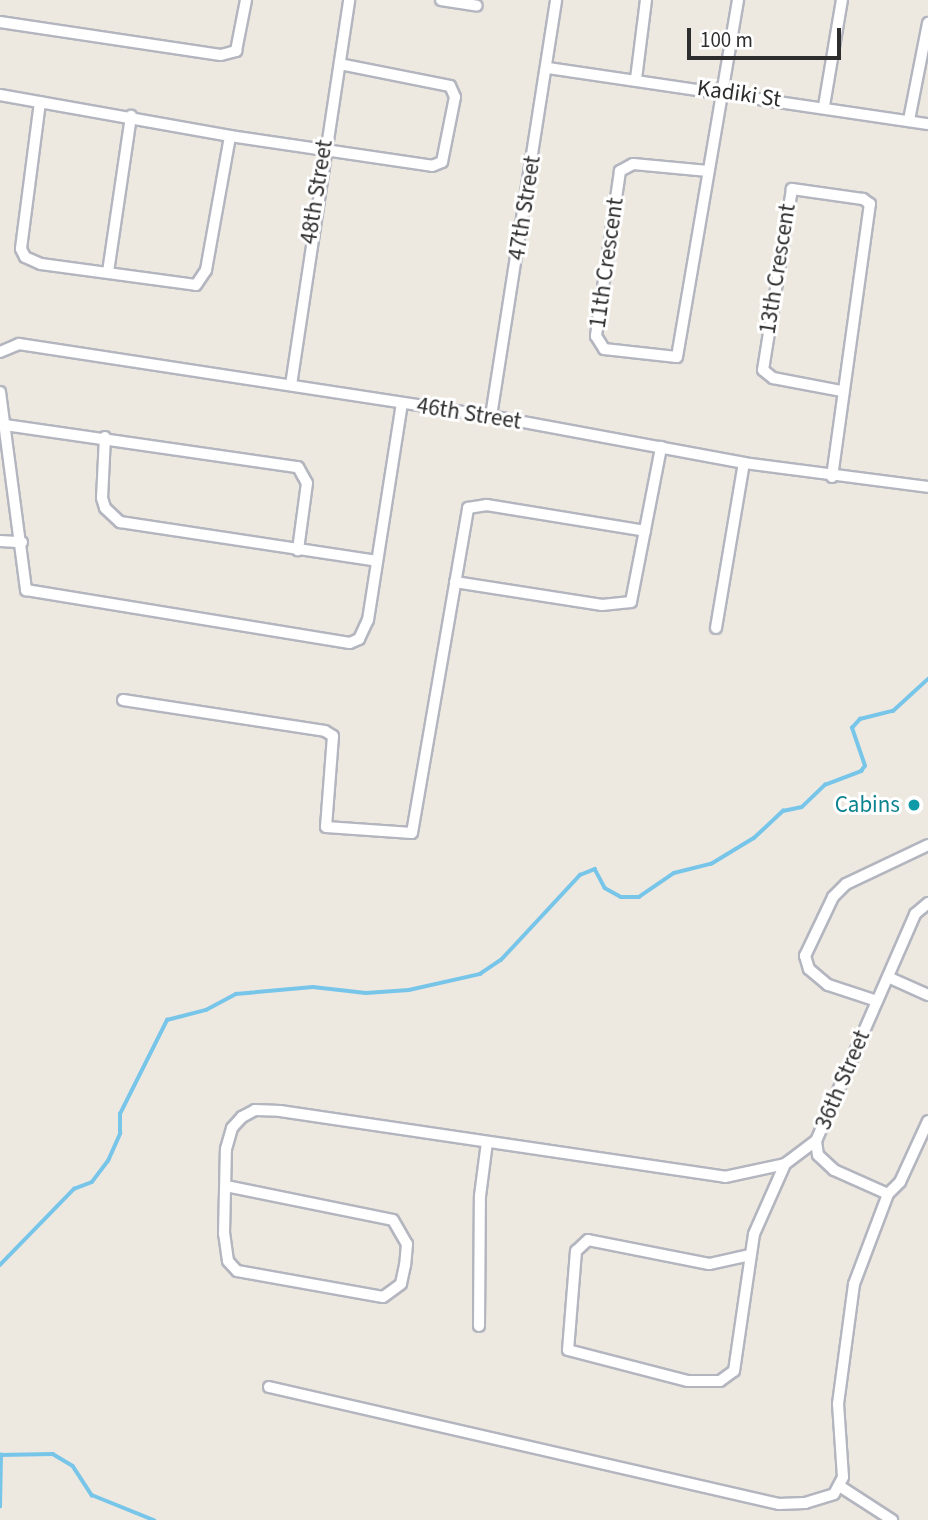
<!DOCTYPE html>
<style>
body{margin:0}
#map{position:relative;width:928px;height:1520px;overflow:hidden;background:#eee9e0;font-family:"Source Sans 3",sans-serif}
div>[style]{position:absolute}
.stream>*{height:3.5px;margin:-1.75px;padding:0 1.75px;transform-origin:1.75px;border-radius:1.75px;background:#78c5ea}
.roads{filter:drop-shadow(2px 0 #b3b5bf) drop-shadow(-2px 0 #b3b5bf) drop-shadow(0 2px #b3b5bf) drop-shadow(0 -2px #b3b5bf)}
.minor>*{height:10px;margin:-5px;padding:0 5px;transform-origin:5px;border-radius:5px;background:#fff}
.dots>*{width:19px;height:19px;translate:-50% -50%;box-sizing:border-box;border:4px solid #fff;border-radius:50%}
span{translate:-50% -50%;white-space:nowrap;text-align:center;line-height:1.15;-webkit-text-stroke:6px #fff;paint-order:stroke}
.street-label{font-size:23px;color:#2d2d2d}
.culture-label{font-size:23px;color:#0d838f}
.right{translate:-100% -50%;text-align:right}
.scale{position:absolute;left:687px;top:28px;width:154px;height:32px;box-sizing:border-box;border:4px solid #2d2d2d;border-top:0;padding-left:9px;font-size:21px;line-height:24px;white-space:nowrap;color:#2d2d2d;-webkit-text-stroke:5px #fff;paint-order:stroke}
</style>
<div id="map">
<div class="stream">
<div style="left:0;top:1265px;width:106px;rotate:-45.8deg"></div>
<div style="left:74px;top:1189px;width:19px;rotate:-21deg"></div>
<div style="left:92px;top:1182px;width:26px;rotate:-53deg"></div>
<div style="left:108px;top:1161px;width:30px;rotate:-66deg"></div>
<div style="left:120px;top:1134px;width:20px;rotate:-90deg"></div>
<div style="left:120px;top:1114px;width:105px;rotate:-63.4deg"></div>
<div style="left:167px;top:1020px;width:40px;rotate:-14.4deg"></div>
<div style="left:206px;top:1010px;width:34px;rotate:-28deg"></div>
<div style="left:236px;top:994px;width:77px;rotate:-5.2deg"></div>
<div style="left:313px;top:987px;width:53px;rotate:6.5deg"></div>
<div style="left:366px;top:993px;width:43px;rotate:-4deg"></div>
<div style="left:409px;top:990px;width:73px;rotate:-12.7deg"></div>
<div style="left:480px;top:974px;width:25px;rotate:-34deg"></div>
<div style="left:501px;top:960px;width:116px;rotate:-47.1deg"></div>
<div style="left:580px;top:875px;width:16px;rotate:-22deg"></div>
<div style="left:595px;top:869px;width:21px;rotate:62deg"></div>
<div style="left:605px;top:888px;width:18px;rotate:29deg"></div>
<div style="left:621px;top:897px;width:18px"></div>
<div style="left:639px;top:897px;width:42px;rotate:-34.4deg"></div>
<div style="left:674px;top:873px;width:38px;rotate:-14deg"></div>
<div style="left:711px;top:864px;width:50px;rotate:-31.2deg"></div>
<div style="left:754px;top:838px;width:40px;rotate:-43deg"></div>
<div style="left:783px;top:811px;width:19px;rotate:-12deg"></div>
<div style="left:802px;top:807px;width:32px;rotate:-44deg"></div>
<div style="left:825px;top:785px;width:39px;rotate:-21deg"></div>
<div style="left:861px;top:771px;width:6px;rotate:-51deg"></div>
<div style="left:865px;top:766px;width:40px;rotate:-108.9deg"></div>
<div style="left:852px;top:728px;width:12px;rotate:-48deg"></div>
<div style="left:860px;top:719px;width:34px;rotate:-14deg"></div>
<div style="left:893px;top:711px;width:47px;rotate:-42.4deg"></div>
<div style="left:0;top:1455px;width:53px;rotate:-1.1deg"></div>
<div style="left:53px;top:1454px;width:23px;rotate:31deg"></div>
<div style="left:73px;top:1466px;width:35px;rotate:57deg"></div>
<div style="left:92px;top:1495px;width:67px;rotate:22deg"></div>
<div style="left:0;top:1507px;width:52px;rotate:-88.9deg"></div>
</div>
<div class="roads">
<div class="minor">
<div style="left:441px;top:0;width:36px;rotate:9deg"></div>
<div style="left:0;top:22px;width:223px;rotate:8.5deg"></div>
<div style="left:221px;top:55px;width:16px;rotate:-15deg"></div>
<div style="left:236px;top:51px;width:52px;rotate:-78.9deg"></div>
<div style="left:548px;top:68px;width:384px;rotate:8.4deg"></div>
<div style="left:636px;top:79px;width:80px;rotate:-82.8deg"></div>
<div style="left:0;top:95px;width:234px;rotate:10.1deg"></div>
<div style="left:230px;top:136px;width:204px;rotate:8.4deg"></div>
<div style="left:432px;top:166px;width:11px;rotate:-22deg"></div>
<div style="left:442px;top:162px;width:66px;rotate:-78.7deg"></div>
<div style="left:455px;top:97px;width:12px;rotate:-114deg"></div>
<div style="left:450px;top:86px;width:112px;rotate:-168.7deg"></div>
<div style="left:40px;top:102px;width:148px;rotate:97.4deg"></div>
<div style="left:21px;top:249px;width:9px;rotate:63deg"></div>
<div style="left:25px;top:257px;width:17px;rotate:24deg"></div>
<div style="left:41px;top:264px;width:156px;rotate:7.7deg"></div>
<div style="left:196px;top:285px;width:18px;rotate:-56deg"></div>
<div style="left:206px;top:270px;width:136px;rotate:-79.8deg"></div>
<div style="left:824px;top:106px;width:108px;rotate:-80.4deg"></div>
<div style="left:909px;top:120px;width:99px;rotate:-78.9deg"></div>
<div style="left:708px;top:171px;width:75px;rotate:-174.7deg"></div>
<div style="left:633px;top:164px;width:15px;rotate:152deg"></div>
<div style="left:620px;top:171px;width:167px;rotate:98.3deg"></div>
<div style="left:596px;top:336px;width:15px;rotate:58deg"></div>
<div style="left:604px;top:349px;width:73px;rotate:6.3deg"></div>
<div style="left:677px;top:357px;width:362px;rotate:-80.3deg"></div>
<div style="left:108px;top:272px;width:158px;rotate:-81.6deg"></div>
<div style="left:0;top:352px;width:21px;rotate:-23deg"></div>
<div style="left:19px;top:344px;width:477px;rotate:8.7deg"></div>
<div style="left:491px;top:416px;width:257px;rotate:10.5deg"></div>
<div style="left:744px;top:463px;width:186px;rotate:7.4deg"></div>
<div style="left:291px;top:385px;width:389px;rotate:-81.4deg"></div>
<div style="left:0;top:392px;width:200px;rotate:82.5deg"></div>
<div style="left:26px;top:590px;width:328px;rotate:9.3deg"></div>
<div style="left:350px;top:643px;width:10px;rotate:-24deg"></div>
<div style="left:359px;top:639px;width:21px;rotate:-65deg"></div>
<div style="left:368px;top:620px;width:219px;rotate:-81.1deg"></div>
<div style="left:491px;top:416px;width:421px;rotate:-81.1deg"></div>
<div style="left:5px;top:425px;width:296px;rotate:8.2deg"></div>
<div style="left:298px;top:467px;width:18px;rotate:61deg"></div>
<div style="left:307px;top:483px;width:68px;rotate:97.7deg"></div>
<div style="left:105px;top:437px;width:61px;rotate:92.8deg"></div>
<div style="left:102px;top:498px;width:10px;rotate:73deg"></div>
<div style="left:105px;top:508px;width:21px;rotate:43deg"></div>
<div style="left:120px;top:522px;width:260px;rotate:8.6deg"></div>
<div style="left:832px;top:477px;width:276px;rotate:-82.1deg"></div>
<div style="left:870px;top:204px;width:9px;rotate:-144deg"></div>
<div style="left:863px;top:199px;width:72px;rotate:-172deg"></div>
<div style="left:792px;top:189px;width:183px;rotate:99.1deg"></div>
<div style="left:763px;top:370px;width:13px;rotate:39deg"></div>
<div style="left:773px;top:378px;width:69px;rotate:10.8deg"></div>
<div style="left:0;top:541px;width:22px;rotate:3deg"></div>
<div style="left:455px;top:582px;width:149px;rotate:8.9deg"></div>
<div style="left:602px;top:605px;width:29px;rotate:-6deg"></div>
<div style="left:631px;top:602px;width:158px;rotate:-79deg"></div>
<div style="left:716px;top:628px;width:167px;rotate:-80.4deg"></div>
<div style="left:123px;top:700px;width:204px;rotate:8.7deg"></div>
<div style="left:325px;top:731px;width:9px;rotate:32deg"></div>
<div style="left:333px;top:736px;width:91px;rotate:94.4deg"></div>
<div style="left:326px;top:827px;width:86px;rotate:4deg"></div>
<div style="left:412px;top:833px;width:330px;rotate:-80.2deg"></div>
<div style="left:468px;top:508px;width:19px;rotate:-9deg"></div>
<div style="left:487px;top:505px;width:160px;rotate:9.3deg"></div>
<div style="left:890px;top:978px;width:42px;rotate:24.1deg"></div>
<div style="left:877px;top:1001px;width:52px;rotate:-161.9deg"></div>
<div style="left:828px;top:985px;width:25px;rotate:-140deg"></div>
<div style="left:809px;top:969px;width:14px;rotate:-107deg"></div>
<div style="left:805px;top:956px;width:65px;rotate:-64.6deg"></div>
<div style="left:833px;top:897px;width:18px;rotate:-45deg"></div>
<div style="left:846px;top:884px;width:91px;rotate:-25.4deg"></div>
<div style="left:816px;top:1141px;width:14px;rotate:82deg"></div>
<div style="left:818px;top:1155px;width:22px;rotate:43deg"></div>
<div style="left:834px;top:1170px;width:59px;rotate:24deg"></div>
<div style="left:888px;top:1194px;width:17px;rotate:-45deg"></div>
<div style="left:900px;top:1182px;width:67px;rotate:-65.3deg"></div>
<div style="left:226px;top:1186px;width:170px;rotate:11.5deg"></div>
<div style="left:393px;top:1220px;width:28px;rotate:60deg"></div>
<div style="left:407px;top:1244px;width:21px;rotate:95deg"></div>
<div style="left:405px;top:1265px;width:19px;rotate:102deg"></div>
<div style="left:401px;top:1284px;width:22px;rotate:144deg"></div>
<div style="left:383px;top:1297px;width:148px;rotate:-169.9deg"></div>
<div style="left:237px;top:1271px;width:13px;rotate:-132deg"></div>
<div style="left:228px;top:1261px;width:27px;rotate:-98deg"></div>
<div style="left:224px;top:1234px;width:85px;rotate:-88.7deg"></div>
<div style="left:226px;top:1149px;width:22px;rotate:-74deg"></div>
<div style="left:232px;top:1128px;width:15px;rotate:-48deg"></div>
<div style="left:242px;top:1117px;width:15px;rotate:-28deg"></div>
<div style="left:255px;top:1110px;width:25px;rotate:2deg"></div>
<div style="left:280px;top:1111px;width:450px;rotate:8.4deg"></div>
<div style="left:725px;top:1177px;width:61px;rotate:-12.2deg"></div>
<div style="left:785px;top:1164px;width:39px;rotate:-37deg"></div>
<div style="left:816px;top:1141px;width:248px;rotate:-66.4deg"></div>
<div style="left:915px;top:914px;width:17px;rotate:-40deg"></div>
<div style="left:750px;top:1255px;width:42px;rotate:167.6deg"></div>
<div style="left:709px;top:1264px;width:123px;rotate:-168.8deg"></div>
<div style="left:588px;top:1240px;width:16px;rotate:137deg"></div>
<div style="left:576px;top:1251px;width:99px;rotate:94.6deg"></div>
<div style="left:568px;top:1350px;width:124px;rotate:14.5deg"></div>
<div style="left:688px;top:1381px;width:32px"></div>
<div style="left:720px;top:1381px;width:17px;rotate:-36deg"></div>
<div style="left:734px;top:1371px;width:138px;rotate:-81.7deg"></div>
<div style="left:754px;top:1234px;width:77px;rotate:-66.1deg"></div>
<div style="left:479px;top:1326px;width:130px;rotate:-89.6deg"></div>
<div style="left:480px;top:1196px;width:54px;rotate:-82.6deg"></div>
<div style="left:269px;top:1387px;width:523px;rotate:12.92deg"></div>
<div style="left:779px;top:1504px;width:26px;rotate:-2deg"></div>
<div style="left:805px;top:1503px;width:30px;rotate:-17deg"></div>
<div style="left:834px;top:1494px;width:19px;rotate:-62deg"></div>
<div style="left:843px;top:1477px;width:73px;rotate:-93.9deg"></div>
<div style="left:838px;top:1404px;width:121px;rotate:-82.4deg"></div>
<div style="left:854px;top:1284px;width:96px;rotate:-69.3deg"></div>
<div style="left:841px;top:1487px;width:61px;rotate:32.9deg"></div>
</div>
</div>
<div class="dots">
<div style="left:914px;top:805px;background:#0f9aa8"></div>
</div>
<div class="street-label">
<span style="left:739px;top:94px;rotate:8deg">Kadiki St</span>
<span style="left:317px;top:192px;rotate:-81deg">48th Street</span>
<span style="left:525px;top:208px;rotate:-81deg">47th Street</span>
<span style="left:607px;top:263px;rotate:-82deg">11th Crescent</span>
<span style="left:778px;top:269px;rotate:-81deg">13th Crescent</span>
<span style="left:469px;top:414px;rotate:9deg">46th Street</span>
<span style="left:843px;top:1080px;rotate:-67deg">36th Street</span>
</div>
<div class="culture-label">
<span class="right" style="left:900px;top:805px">Cabins</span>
</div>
<div class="scale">100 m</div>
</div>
